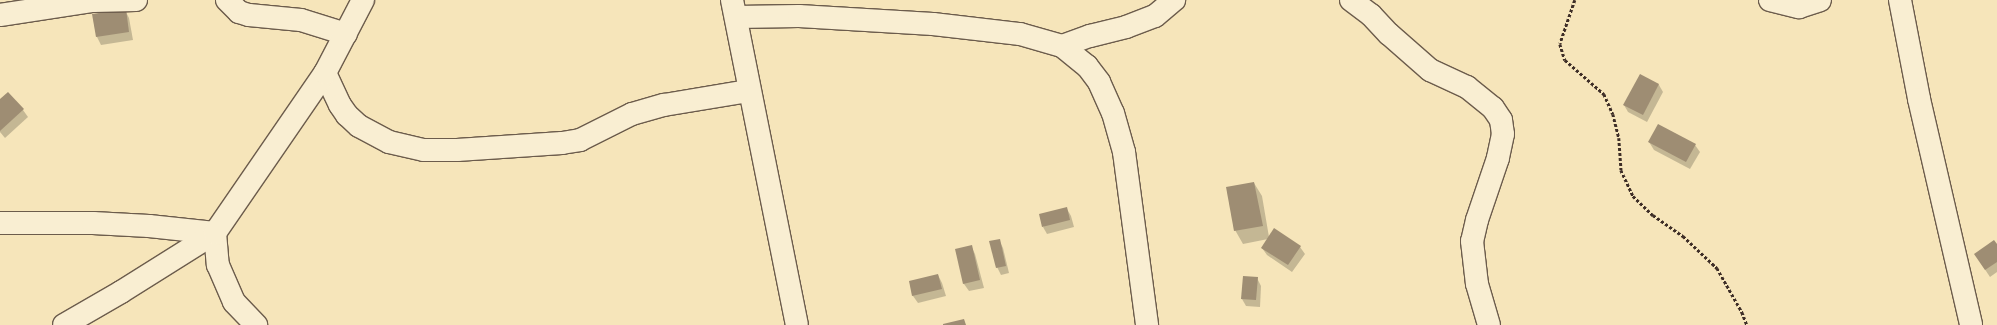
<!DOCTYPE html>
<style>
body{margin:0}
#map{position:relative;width:1997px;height:325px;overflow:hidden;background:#f6e5ba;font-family:Alegreya,serif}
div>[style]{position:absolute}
.shadow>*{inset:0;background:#0003}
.building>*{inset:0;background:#9e8d73}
.path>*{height:2.5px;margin-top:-1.25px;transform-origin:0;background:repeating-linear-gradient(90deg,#3e2e27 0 3px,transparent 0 5px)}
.roads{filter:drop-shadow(1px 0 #6c5c4c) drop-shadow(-1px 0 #6c5c4c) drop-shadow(0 1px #6c5c4c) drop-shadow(0 -1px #6c5c4c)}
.minor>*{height:22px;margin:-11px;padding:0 11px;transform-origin:11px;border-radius:11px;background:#f9eed2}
span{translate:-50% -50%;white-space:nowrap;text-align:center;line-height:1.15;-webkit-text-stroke:3px #f9eed2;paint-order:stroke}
</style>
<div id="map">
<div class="shadow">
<div style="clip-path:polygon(125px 10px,129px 18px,133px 40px,101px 45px,97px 37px,93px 15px)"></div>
<div style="clip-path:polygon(1640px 75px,1659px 85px,1663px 92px,1647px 122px,1628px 112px,1624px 105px)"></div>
<div style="clip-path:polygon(8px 93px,23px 110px,28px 117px,5px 138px,0 132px,0 100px)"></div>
<div style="clip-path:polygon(1649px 142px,1695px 145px,1700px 152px,1690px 169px,1654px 150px)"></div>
<div style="clip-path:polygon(1254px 183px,1262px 196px,1269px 237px,1300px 247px,1305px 254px,1292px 272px,1267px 255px,1262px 248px,1268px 239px,1243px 244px,1235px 230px)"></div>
<div style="clip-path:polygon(1067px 209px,1071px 216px,1074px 227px,1047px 234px,1043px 227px)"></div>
<div style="clip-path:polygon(999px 240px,1003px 248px,1009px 273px,1001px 275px,997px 267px)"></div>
<div style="clip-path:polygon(971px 246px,975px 254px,984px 288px,969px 291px,964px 284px,956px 250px)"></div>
<div style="clip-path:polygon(1997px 246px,1997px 272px,1990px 277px,1980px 262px)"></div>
<div style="clip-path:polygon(938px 275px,942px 283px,946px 296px,918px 303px,913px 296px,910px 282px)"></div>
<div style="clip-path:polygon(1257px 278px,1261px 286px,1260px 307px,1246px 306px,1242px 299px)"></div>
</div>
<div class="building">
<div style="clip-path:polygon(126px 9px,129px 32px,96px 37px,92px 14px)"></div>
<div style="clip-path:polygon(1640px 74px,1659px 84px,1643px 115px,1623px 105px)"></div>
<div style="clip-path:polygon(8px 92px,24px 109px,0 131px,0 99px)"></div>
<div style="clip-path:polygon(1658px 124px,1696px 144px,1686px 162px,1648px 142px)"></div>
<div style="clip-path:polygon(1254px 182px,1263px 226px,1234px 231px,1226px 187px)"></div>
<div style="clip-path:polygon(1067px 207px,1070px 220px,1042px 227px,1039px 214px)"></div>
<div style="clip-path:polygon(1274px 228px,1301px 246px,1288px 265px,1261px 248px)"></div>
<div style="clip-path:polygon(1000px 239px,1006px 266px,996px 268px,989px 241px)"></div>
<div style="clip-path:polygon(1994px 240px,1997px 244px,1997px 262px,1985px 270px,1974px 254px)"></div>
<div style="clip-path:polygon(972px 245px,980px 280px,963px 284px,955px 249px)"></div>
<div style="clip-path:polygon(938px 274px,942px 289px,912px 296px,909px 281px)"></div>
<div style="clip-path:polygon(1243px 276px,1258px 277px,1256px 300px,1241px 299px)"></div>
<div style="clip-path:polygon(964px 319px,966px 325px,943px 325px,943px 324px)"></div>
</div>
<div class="path">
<div style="left:1575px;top:0;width:46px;rotate:108.8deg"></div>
<div style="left:1560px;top:44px;width:17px;rotate:73deg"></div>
<div style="left:1565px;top:60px;width:52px;rotate:41.1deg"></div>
<div style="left:1604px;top:94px;width:22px;rotate:66deg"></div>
<div style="left:1613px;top:114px;width:25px;rotate:76deg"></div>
<div style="left:1619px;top:138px;width:32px;rotate:86deg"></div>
<div style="left:1621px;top:170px;width:29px;rotate:65deg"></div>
<div style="left:1633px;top:196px;width:28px;rotate:44deg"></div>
<div style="left:1653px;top:215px;width:37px;rotate:35deg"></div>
<div style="left:1683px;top:236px;width:47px;rotate:43.3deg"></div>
<div style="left:1717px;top:268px;width:51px;rotate:60.4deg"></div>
<div style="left:1742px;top:312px;width:14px;rotate:69deg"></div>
</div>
<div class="roads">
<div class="minor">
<div style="left:227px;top:0;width:17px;rotate:45deg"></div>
<div style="left:239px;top:12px;width:10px;rotate:17deg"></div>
<div style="left:249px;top:15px;width:52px;rotate:5.5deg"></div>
<div style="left:301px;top:20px;width:47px;rotate:17.3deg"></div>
<div style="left:732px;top:0;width:331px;rotate:78.7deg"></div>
<div style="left:1351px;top:0;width:25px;rotate:37deg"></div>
<div style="left:1371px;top:15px;width:26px;rotate:47deg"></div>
<div style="left:1389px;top:34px;width:55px;rotate:41.3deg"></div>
<div style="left:1430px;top:70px;width:41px;rotate:24.7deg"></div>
<div style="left:1467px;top:87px;width:33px;rotate:39deg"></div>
<div style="left:1493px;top:108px;width:14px;rotate:56deg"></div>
<div style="left:1501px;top:120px;width:14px;rotate:82deg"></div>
<div style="left:1503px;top:134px;width:25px;rotate:102deg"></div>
<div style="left:1498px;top:158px;width:65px;rotate:108.7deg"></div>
<div style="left:1477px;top:220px;width:22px;rotate:103deg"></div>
<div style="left:1472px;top:241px;width:43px;rotate:83.4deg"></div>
<div style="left:1477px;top:284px;width:43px;rotate:73.7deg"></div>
<div style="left:1770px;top:0;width:30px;rotate:14deg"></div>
<div style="left:1799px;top:7px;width:22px;rotate:-18deg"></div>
<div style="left:1900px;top:0;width:101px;rotate:79.1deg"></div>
<div style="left:1919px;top:99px;width:232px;rotate:77deg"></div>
<div style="left:0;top:15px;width:94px;rotate:-8.6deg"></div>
<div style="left:93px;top:1px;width:43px;rotate:-1.3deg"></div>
<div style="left:736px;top:17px;width:63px;rotate:-0.9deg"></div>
<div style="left:799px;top:16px;width:134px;rotate:3.4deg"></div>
<div style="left:933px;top:24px;width:88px;rotate:6.6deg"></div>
<div style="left:1020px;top:34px;width:44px;rotate:15.9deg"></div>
<div style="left:1062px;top:46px;width:32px;rotate:39deg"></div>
<div style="left:1087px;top:66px;width:20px;rotate:53deg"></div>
<div style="left:1099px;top:82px;width:34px;rotate:66deg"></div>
<div style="left:1113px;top:113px;width:41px;rotate:74.2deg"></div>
<div style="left:1124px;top:152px;width:175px;rotate:82.4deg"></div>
<div style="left:1062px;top:46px;width:30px;rotate:-20deg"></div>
<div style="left:1090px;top:36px;width:37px;rotate:-14deg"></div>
<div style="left:1126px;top:27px;width:31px;rotate:-21deg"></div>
<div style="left:1155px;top:16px;width:25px;rotate:-40deg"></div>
<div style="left:325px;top:73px;width:35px;rotate:65deg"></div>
<div style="left:340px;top:105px;width:12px;rotate:55deg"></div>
<div style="left:347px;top:115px;width:16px;rotate:43deg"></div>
<div style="left:359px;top:126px;width:34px;rotate:28deg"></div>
<div style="left:389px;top:142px;width:36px;rotate:13deg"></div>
<div style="left:424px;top:150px;width:33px"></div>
<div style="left:457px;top:150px;width:105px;rotate:-3.8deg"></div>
<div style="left:562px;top:143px;width:18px;rotate:-9deg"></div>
<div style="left:580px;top:140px;width:58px;rotate:-26.6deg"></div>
<div style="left:632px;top:114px;width:33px;rotate:-16deg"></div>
<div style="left:664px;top:105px;width:86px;rotate:-9.4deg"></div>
<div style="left:0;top:223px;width:93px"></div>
<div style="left:93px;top:223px;width:56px;rotate:3.1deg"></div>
<div style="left:149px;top:226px;width:66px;rotate:6.1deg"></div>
<div style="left:215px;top:233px;width:32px;rotate:85deg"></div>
<div style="left:218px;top:265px;width:40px;rotate:66.6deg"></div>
<div style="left:234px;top:302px;width:32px;rotate:46deg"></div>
<div style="left:64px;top:325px;width:66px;rotate:-30.1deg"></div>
<div style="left:121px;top:292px;width:111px;rotate:-32.1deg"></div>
<div style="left:215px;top:233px;width:194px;rotate:-55.5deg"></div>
<div style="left:325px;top:73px;width:82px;rotate:-62.5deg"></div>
</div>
</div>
</div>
